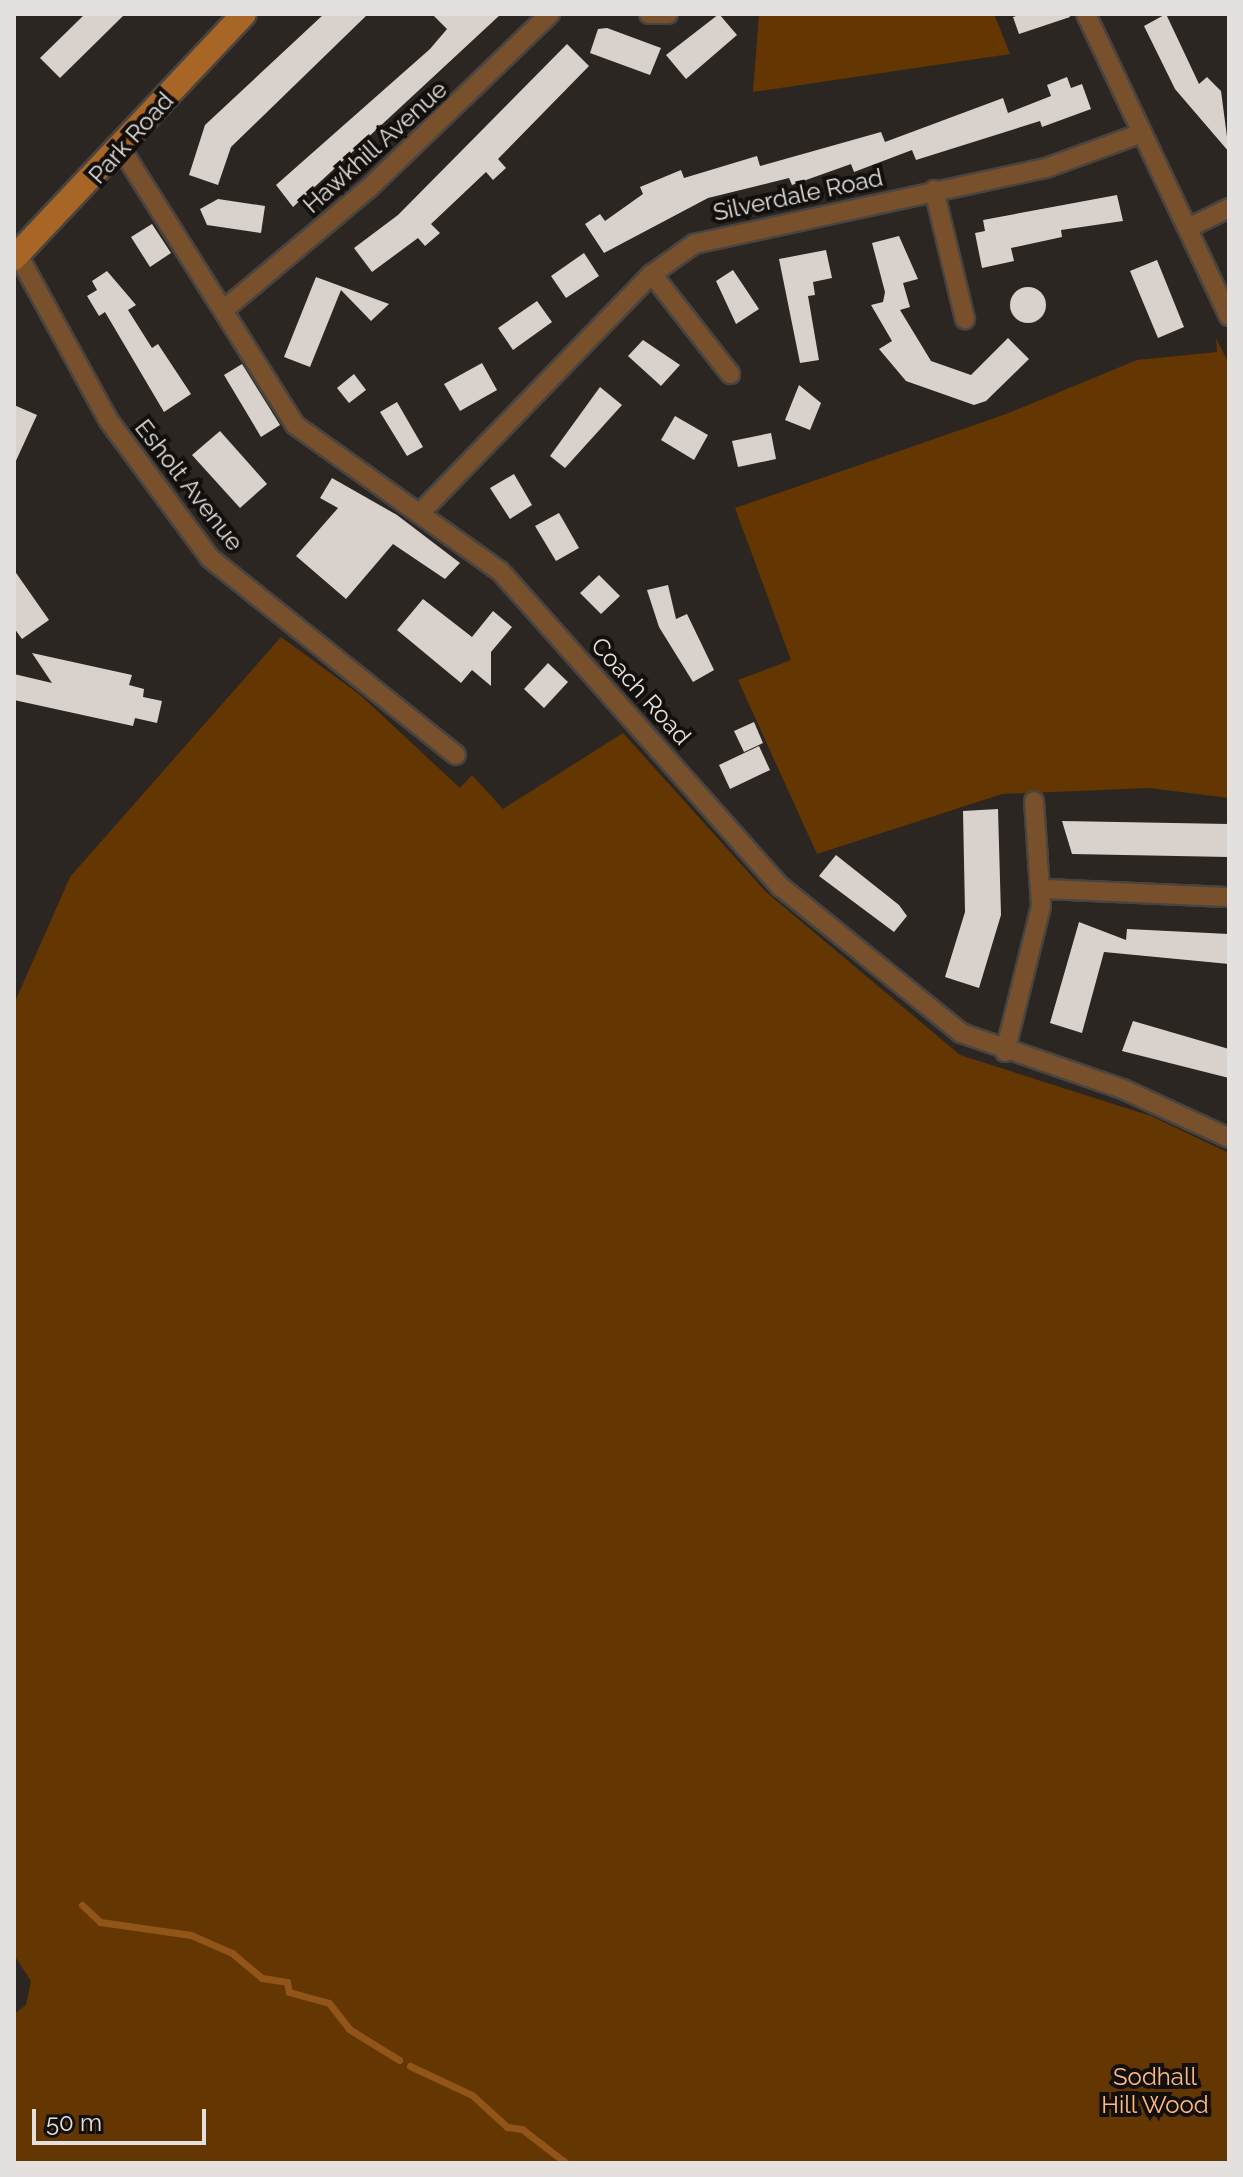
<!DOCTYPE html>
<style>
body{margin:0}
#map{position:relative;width:1243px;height:2177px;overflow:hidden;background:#2b2621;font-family:Raleway,sans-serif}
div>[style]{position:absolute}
.green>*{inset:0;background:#643601}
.stream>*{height:7px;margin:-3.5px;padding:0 3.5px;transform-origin:3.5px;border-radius:3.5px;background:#915519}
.building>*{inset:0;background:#d9d2cc}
.round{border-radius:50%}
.roads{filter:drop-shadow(2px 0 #49443f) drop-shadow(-2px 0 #49443f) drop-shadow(0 2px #49443f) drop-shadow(0 -2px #49443f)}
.street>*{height:18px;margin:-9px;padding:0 9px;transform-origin:9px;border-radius:9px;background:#79502c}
.secondary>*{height:24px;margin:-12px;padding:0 12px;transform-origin:12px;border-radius:12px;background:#a76526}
span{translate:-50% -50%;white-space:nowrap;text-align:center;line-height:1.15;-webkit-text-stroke:8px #120f0d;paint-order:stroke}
.street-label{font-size:24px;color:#e4e0dd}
.park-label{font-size:24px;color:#ffba80}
.frame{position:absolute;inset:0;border:16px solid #e4e0dd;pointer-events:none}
.scale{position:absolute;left:32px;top:2109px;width:174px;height:36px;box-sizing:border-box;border:4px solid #e4e0dd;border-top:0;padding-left:10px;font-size:24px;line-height:28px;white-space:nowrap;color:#e4e0dd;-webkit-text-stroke:6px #120f0d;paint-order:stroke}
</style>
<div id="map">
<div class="green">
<div style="clip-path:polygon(759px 14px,994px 14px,1010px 54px,753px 92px)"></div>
<div style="clip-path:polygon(1216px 338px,1229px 364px,1229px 798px,1149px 788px,1002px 794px,817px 854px,738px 680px,791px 660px,735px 508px,1006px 414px,1137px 360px,1217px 352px)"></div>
<div style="clip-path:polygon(281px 637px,359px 694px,460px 788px,472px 775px,503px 809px,623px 733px,766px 892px,960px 1055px,1151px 1116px,1229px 1153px,1229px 2163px,14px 2163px,14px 2014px,26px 2005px,31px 1981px,14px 1955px,14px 1004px,70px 877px)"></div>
</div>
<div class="stream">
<div style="left:82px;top:1905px;width:25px;rotate:43deg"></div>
<div style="left:100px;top:1922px;width:92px;rotate:8.1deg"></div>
<div style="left:191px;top:1935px;width:45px;rotate:23.7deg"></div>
<div style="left:232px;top:1953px;width:39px;rotate:40deg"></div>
<div style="left:262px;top:1978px;width:25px;rotate:9deg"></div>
<div style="left:287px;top:1982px;width:10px;rotate:79deg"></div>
<div style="left:289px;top:1992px;width:41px;rotate:15.4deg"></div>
<div style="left:329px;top:2003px;width:33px;rotate:52deg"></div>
<div style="left:349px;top:2029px;width:59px;rotate:31.8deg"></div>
<div style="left:410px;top:2066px;width:68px;rotate:25.1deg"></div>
<div style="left:472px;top:2095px;width:47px;rotate:42.4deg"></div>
<div style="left:507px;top:2127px;width:15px;rotate:8deg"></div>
<div style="left:522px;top:2129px;width:56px;rotate:37.7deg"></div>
</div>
<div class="building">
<div style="clip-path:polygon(85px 14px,125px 14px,60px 78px,40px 58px)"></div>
<div style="clip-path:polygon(324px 14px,368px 14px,231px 147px,218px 185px,189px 175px,205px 125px)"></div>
<div style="clip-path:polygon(432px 14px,501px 14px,293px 207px,276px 185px,430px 49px,447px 29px)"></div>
<div style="clip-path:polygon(719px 14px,737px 35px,686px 79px,666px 55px)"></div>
<div style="clip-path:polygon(1023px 14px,1069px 14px,1070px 17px,1019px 34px,1013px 17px)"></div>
<div style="clip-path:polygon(1166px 14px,1199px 84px,1207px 77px,1221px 91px,1229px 152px,1175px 89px,1144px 26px)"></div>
<div style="clip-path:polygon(607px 28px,661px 48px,650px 75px,590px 53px,598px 29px)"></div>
<div style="clip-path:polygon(567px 44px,589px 66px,498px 159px,506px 168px,493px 180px,486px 172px,431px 224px,440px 233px,425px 246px,418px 238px,372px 272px,354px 248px,398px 215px)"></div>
<div style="clip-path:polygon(1067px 77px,1071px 88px,1082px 84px,1091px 109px,1042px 127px,1040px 121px,916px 160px,912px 150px,854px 172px,851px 164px,792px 185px,789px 178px,708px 198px,604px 253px,585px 224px,600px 214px,605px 221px,643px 194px,640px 187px,681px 170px,684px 178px,757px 156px,760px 166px,881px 132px,885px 142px,1003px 98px,1008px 113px,1051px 96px,1047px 85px)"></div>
<div style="clip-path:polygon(1117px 195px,1123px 221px,1061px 230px,1062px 237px,1011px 248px,1014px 261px,982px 268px,975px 233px,985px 231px,983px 220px)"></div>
<div style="clip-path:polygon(218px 199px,265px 206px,261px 233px,207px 225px,200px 209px)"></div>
<div style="clip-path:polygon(152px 224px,171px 253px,150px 267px,131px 237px)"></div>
<div style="clip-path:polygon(899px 236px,918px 279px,903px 283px,910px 307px,900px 310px,931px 361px,971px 375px,1008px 338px,1029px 359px,986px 401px,974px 405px,906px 381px,879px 349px,892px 341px,871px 305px,883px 302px,885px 292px,872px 243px)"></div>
<div style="clip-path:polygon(826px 250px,832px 278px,813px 282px,815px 295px,808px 296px,819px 360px,800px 363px,779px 259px)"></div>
<div style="clip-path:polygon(584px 253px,599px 276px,566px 298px,551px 276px)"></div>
<div style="clip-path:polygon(1157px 260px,1184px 327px,1158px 338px,1130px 271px)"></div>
<div style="clip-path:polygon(733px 270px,759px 309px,736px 324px,716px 281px)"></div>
<div style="clip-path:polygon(107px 271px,136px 305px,128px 310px,152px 348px,158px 344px,191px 394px,164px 412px,105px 312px,99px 316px,87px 296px,97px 290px,92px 281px)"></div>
<div style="clip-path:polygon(316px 277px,389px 304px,371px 321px,341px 290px,310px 367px,284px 357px)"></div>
<div class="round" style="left:1010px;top:287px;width:36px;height:36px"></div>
<div style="clip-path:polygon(537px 301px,552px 322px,513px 350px,498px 328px)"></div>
<div style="clip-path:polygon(643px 340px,680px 365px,661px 386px,628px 356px)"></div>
<div style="clip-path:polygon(482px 363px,497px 390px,460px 411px,444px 384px)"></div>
<div style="clip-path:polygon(242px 364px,280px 425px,261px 437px,224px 375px)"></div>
<div style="clip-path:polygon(354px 374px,366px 390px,349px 403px,337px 388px)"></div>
<div style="clip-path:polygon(799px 385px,821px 403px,810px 430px,785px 420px)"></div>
<div style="clip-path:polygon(600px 387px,622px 405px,565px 468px,550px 456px)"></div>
<div style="clip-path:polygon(397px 402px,423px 447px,407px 456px,380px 412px)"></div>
<div style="clip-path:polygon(14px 405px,37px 415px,14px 465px)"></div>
<div style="clip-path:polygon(675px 416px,708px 435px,694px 460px,661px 440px)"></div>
<div style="clip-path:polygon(220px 431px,267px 484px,240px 508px,192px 455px)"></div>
<div style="clip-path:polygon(771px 433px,776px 459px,738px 467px,732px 441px)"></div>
<div style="clip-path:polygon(514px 474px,532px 505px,510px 519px,490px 488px)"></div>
<div style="clip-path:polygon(332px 478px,397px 515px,460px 563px,445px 579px,393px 544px,346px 599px,296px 556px,338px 508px,320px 498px)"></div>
<div style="clip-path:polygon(559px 513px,579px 548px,556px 561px,535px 526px)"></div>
<div style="clip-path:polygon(14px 570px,49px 620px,22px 639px,14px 628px)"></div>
<div style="clip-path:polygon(599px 575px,620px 596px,601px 614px,580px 593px)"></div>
<div style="clip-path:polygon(668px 585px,676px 619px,687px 614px,714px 670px,693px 682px,659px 627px,647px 590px)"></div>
<div style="clip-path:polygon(423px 599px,472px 637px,493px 611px,512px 627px,491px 652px,491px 686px,472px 670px,461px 683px,397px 630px)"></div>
<div style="clip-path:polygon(32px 653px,132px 675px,129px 685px,144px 689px,143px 697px,162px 701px,157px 723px,135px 718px,133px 726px,14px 700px,14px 674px,52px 683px)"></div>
<div style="clip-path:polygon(548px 663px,568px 682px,544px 708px,524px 689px)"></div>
<div style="clip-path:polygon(754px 722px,763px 743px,744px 752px,734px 731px)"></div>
<div style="clip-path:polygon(759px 746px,770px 770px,730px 789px,719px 765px)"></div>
<div style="clip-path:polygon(998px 809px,1001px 915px,979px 988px,945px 977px,965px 912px,963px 811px)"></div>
<div style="clip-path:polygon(1062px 821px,1229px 824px,1229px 857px,1072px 854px)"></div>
<div style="clip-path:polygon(836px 855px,899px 905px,907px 916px,894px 932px,819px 876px)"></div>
<div style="clip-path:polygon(1079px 922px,1126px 940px,1127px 929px,1229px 934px,1229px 964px,1104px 952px,1082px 1033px,1050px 1023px)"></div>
<div style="clip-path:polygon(1133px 1021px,1229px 1049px,1229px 1078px,1122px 1051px)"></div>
</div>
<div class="roads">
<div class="street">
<div style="left:649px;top:14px;width:19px"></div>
<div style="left:1086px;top:14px;width:334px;rotate:64.7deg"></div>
<div style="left:122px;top:150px;width:325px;rotate:57.8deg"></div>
<div style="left:295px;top:425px;width:252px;rotate:35.5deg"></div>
<div style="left:500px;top:571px;width:423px;rotate:48.4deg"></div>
<div style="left:781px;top:887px;width:232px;rotate:39deg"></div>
<div style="left:961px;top:1033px;width:171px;rotate:19.1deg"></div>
<div style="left:1123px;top:1089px;width:117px;rotate:24.8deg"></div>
<div style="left:934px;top:190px;width:133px;rotate:76.5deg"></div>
<div style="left:1188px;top:228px;width:46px;rotate:-26deg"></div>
<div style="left:18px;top:255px;width:189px;rotate:61.3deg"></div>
<div style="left:109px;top:421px;width:170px;rotate:53.6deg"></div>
<div style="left:210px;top:558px;width:315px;rotate:38.7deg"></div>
<div style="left:652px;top:274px;width:127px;rotate:52deg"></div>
<div style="left:226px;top:308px;width:188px;rotate:-40deg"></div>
<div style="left:370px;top:187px;width:250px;rotate:-43.9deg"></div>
<div style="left:422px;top:511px;width:330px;rotate:-45.9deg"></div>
<div style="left:652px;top:274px;width:52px;rotate:-35.5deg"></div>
<div style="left:694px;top:244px;width:360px;rotate:-12.2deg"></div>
<div style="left:1046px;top:168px;width:102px;rotate:-20deg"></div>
<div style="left:1043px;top:889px;width:186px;rotate:2.5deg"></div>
<div style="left:1005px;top:1052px;width:150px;rotate:-76.1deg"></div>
<div style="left:1041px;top:906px;width:105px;rotate:-93.8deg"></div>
</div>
<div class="secondary">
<div style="left:14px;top:258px;width:335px;rotate:-46.7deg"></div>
</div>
</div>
<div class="street-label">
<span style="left:131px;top:138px;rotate:-48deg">Park Road</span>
<span style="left:375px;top:147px;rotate:-42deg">Hawkhill Avenue</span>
<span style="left:798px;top:195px;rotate:-12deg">Silverdale Road</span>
<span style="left:189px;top:485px;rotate:52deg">Esholt Avenue</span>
<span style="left:641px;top:691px;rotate:48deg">Coach Road</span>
</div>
<div class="park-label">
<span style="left:1155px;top:2091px">Sodhall<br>Hill Wood</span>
</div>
<div class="frame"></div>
<div class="scale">50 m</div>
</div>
